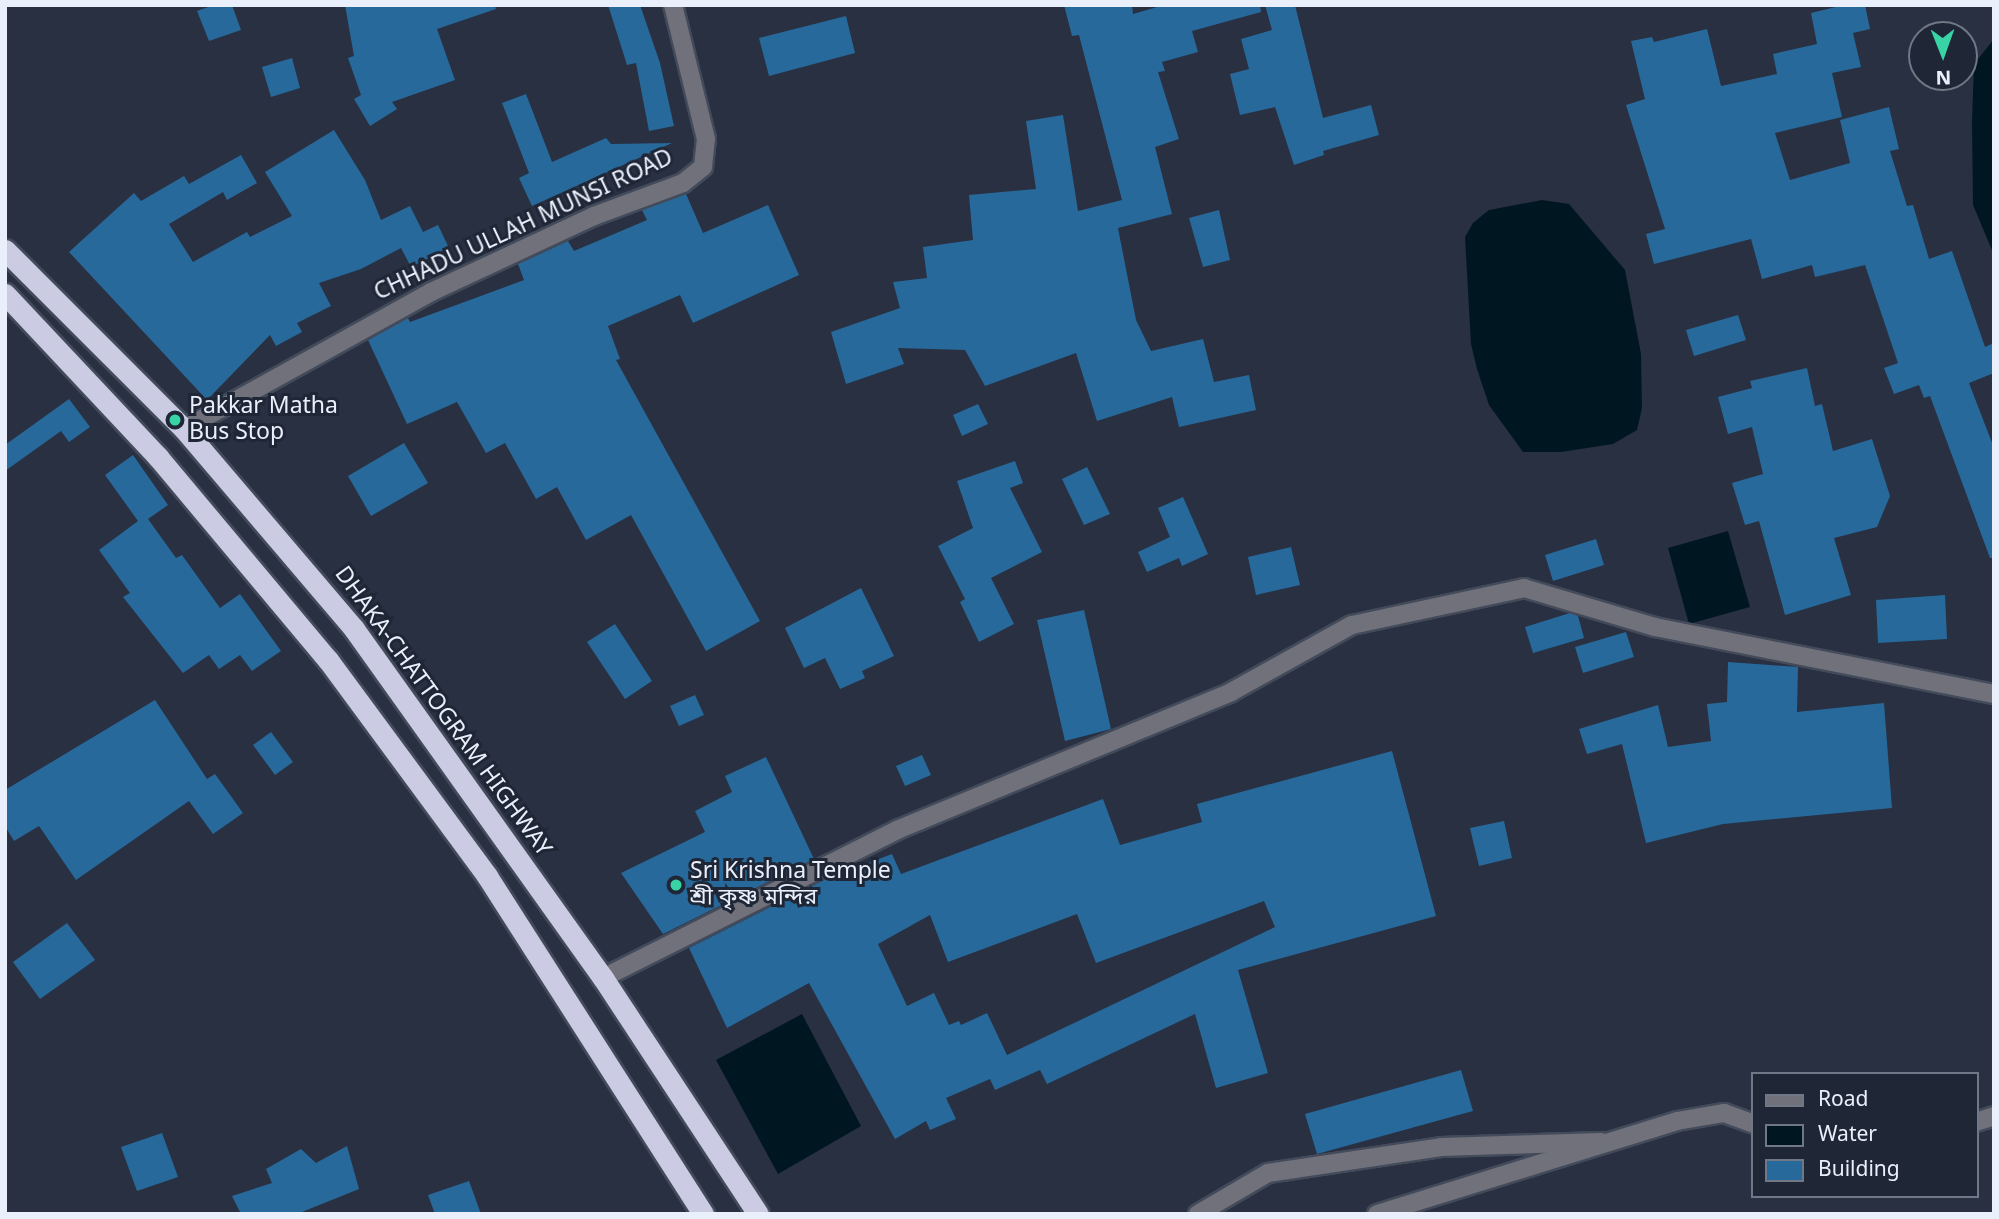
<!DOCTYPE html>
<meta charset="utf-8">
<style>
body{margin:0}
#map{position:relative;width:1999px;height:1219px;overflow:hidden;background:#283041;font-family:Georgia,"Noto Sans Bengali",serif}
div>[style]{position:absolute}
.water>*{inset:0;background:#001722}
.building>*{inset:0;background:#28699b}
.roads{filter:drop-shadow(2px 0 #434b5b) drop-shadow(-2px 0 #434b5b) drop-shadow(0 2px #434b5b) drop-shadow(0 -2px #434b5b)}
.minor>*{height:18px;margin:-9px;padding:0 9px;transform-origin:9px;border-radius:9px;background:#71717b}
.highway>*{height:21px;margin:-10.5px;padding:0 10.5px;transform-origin:10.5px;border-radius:10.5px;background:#cbcbe3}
.dots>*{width:19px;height:19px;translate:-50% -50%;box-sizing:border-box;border:4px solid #1f2636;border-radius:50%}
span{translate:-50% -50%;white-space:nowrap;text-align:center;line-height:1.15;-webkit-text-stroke:6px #1f2636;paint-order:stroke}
.street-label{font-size:23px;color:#eaf0fb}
.poi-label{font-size:23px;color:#eaf0fb}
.left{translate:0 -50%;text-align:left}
.frame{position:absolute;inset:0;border:7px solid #eaf0fb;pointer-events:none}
.legend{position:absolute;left:1751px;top:1072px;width:228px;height:126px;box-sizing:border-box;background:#1f2636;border:2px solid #707785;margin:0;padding:9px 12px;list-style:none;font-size:21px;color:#eaf0fb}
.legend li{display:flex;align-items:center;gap:14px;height:35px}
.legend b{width:35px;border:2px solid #707785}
.north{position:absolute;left:1908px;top:21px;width:70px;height:70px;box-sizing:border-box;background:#1f2636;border:2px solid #707785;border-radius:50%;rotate:179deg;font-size:19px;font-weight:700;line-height:28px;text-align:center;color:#eaf0fb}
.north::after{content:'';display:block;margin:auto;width:24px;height:32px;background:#38d4a6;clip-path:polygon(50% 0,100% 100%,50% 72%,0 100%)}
</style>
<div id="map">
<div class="water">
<div style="clip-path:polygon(1994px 39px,1994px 255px,1973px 205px,1972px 122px,1974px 64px)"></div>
<div style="clip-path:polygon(1542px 200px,1569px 204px,1625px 270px,1641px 354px,1642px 408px,1637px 430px,1613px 444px,1561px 452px,1523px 452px,1489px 405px,1477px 369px,1471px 344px,1465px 237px,1473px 223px,1489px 210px)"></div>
<div style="clip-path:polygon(1728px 531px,1750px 607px,1689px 624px,1668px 548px)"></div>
<div style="clip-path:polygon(802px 1014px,861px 1126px,778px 1174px,716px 1060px)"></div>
</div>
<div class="building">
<div style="clip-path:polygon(214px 5px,232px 5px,241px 30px,209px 41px,197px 11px)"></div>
<div style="clip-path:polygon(345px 5px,495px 5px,496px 9px,437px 29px,455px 80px,392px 102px,397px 109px,370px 126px,354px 99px,361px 95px,348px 58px,354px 56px)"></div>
<div style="clip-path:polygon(608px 5px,640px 5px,660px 63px,674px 126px,649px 131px,636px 63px,627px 65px)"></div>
<div style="clip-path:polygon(1064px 5px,1132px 5px,1133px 14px,1164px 5px,1260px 5px,1261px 12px,1192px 31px,1198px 52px,1162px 62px,1165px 71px,1158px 72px,1179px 139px,1155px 147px,1172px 214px,1118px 228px,1136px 320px,1151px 351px,1203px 339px,1214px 382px,1249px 375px,1256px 410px,1179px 427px,1172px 397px,1097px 421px,1076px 353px,985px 386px,965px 350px,898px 348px,904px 364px,846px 384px,831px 332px,900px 308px,893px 282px,927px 278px,923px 247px,973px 240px,969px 195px,1036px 189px,1026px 121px,1063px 115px,1078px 211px,1122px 200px,1079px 35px,1072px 36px)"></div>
<div style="clip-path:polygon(1265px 5px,1295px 5px,1323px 118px,1371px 105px,1379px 135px,1323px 151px,1324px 155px,1294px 165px,1275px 107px,1240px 115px,1230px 74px,1249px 69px,1241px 39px,1272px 30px)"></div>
<div style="clip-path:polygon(1844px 5px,1865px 5px,1870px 29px,1853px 33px,1861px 67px,1832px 73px,1842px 117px,1775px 133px,1790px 180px,1850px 163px,1840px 120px,1889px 107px,1899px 149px,1890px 151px,1907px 206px,1913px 205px,1929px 259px,1952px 251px,1985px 347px,1994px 343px,1994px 373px,1969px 383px,1994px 448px,1994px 558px,1990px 558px,1930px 396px,1924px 398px,1919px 385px,1894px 394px,1884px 368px,1898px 363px,1865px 265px,1815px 277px,1812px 265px,1762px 279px,1751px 239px,1654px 264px,1646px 234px,1665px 229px,1626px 105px,1645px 99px,1631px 41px,1652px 37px,1654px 42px,1707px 29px,1721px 86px,1777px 74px,1773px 54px,1817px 44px,1811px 13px)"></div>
<div style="clip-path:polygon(846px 16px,855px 53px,769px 76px,759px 38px)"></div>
<div style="clip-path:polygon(292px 58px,300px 88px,271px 97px,262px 67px)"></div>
<div style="clip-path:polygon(526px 94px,552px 162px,606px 138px,611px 144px,672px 143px,532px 206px,519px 178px,529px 173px,502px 103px)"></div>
<div style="clip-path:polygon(334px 130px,365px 180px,381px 220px,410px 206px,423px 232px,438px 225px,449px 248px,411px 267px,401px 248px,361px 269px,319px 283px,331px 306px,297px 323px,302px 332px,276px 346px,270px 335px,207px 400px,69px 252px,134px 193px,141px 201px,184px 176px,189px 184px,241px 155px,257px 183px,227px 200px,223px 192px,169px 224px,193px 262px,247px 232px,250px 237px,292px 216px,265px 172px)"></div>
<div style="clip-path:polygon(686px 194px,703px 233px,768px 205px,799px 275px,693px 323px,680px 295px,608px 326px,620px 359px,616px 360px,760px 621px,706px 651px,631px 515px,586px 540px,557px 487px,536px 499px,505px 443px,486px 453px,457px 402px,407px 424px,368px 340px,408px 318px,410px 322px,524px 280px,518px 264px,568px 241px,574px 251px,647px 220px,642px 210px)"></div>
<div style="clip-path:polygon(1219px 210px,1230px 260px,1203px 267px,1189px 218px)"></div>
<div style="clip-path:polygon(1738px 315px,1746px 340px,1694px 356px,1686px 330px)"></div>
<div style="clip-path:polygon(1807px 368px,1815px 406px,1822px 404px,1833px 451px,1872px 439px,1890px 496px,1877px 527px,1834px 538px,1851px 595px,1785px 615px,1759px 521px,1745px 525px,1732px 483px,1763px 474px,1752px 427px,1728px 434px,1718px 397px,1752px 388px,1750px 381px)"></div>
<div style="clip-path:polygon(69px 399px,90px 427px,69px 442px,61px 431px,5px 471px,5px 445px)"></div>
<div style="clip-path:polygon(978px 404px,988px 424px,962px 436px,953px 415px)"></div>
<div style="clip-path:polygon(404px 443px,428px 483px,371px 516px,348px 476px)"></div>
<div style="clip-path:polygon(133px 455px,168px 505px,148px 519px,176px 558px,182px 555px,220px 608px,240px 594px,281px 651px,252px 671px,240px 655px,219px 669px,209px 655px,183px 673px,123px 597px,130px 593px,99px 550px,138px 521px,105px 475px)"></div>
<div style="clip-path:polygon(1015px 461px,1023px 483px,1010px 488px,1042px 552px,991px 578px,1014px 624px,979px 642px,960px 602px,965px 599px,938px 546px,973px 528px,957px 481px)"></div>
<div style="clip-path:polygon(1087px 467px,1110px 514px,1084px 525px,1062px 479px)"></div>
<div style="clip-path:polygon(1183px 497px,1208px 554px,1182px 566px,1179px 558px,1147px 572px,1138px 552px,1170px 537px,1158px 508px)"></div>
<div style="clip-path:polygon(1596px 539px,1604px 565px,1553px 581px,1545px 555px)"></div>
<div style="clip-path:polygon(1291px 547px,1300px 585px,1256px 595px,1248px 557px)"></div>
<div style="clip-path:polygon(861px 588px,894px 656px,862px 671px,865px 678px,840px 689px,825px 658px,804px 668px,785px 628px)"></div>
<div style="clip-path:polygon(1945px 595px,1947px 639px,1878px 643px,1876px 600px)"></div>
<div style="clip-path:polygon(1084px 610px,1111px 729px,1065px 741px,1037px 620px)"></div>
<div style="clip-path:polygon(1570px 613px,1578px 616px,1584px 638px,1533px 653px,1525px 627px)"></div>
<div style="clip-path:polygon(615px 624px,652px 681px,625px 699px,587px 642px)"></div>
<div style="clip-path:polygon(1626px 632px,1634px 657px,1583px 673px,1575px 647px)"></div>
<div style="clip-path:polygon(1728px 662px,1798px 667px,1797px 712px,1884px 703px,1892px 808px,1723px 824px,1646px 843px,1622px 744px,1587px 754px,1579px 729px,1658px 705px,1668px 747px,1711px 741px,1707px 704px,1727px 702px)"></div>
<div style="clip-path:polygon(695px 695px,704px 715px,679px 726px,670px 706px)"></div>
<div style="clip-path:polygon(155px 700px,207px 779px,215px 774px,243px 813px,213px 834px,189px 801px,76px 880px,39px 826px,14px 841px,5px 826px,5px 790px)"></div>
<div style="clip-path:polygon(271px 732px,293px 762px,275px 775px,253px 745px)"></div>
<div style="clip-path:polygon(evenodd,1392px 751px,1436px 916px,1238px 970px,1268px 1073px,1216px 1088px,1195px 1014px,1047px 1084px,1040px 1070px,995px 1090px,990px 1079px,946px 1098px,956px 1119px,930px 1130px,926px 1121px,895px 1139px,809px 983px,727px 1028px,689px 948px,824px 880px,892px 854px,901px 874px,1103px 799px,1120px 845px,1202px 822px,1197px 804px,1392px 751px,1264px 901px,1275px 927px,1007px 1055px,987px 1013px,961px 1025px,959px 1021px,949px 1025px,934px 993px,907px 1006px,878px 944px,930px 915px,948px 962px,1077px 914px,1096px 963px,1264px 901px)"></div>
<div style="clip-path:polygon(922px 755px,931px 775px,905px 786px,896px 766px)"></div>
<div style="clip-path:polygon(766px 757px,814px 859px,663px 934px,621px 873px,705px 832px,695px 811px,732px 792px,725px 776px)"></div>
<div style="clip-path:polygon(1504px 821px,1512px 858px,1479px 866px,1470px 828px)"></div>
<div style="clip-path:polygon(67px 923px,95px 960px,40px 999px,13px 962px)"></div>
<div style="clip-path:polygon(1461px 1070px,1473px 1111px,1317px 1154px,1305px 1114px)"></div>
<div style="clip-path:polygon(162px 1133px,178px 1177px,137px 1191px,121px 1147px)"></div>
<div style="clip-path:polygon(347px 1146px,359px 1189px,297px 1214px,241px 1214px,232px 1196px,272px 1183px,266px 1169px,301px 1149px,316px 1163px)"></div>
<div style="clip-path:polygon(469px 1181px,481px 1214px,435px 1214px,428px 1195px)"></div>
</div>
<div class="roads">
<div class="minor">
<div style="left:184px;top:429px;width:282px;rotate:-29deg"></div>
<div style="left:431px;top:292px;width:180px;rotate:-25deg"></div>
<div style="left:594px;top:216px;width:95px;rotate:-20.3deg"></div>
<div style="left:683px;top:183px;width:26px;rotate:-39deg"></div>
<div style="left:703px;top:167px;width:28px;rotate:-84deg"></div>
<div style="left:706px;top:139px;width:138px;rotate:-103.8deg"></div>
<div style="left:603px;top:978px;width:329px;rotate:-26.7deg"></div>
<div style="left:897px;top:830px;width:361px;rotate:-22.4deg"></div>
<div style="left:1231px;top:692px;width:138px;rotate:-29deg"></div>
<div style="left:1352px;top:625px;width:176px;rotate:-12.1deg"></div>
<div style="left:1524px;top:588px;width:137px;rotate:16.6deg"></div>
<div style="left:1655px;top:627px;width:346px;rotate:11.2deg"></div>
<div style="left:1976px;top:1122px;width:19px;rotate:-18deg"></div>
<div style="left:1198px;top:1214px;width:81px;rotate:-30.4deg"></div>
<div style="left:1268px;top:1173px;width:175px;rotate:-8.5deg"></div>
<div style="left:1441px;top:1147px;width:160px;rotate:-1.8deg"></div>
<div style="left:1377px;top:1214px;width:314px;rotate:-17.2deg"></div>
<div style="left:1677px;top:1121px;width:48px;rotate:-9.7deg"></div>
<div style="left:1724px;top:1113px;width:30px;rotate:20deg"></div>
</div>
<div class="highway">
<div style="left:5px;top:250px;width:253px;rotate:45deg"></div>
<div style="left:184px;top:429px;width:262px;rotate:49.6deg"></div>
<div style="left:354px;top:629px;width:429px;rotate:54.5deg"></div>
<div style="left:603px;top:978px;width:282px;rotate:56.7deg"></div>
<div style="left:5px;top:294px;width:224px;rotate:46.8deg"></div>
<div style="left:158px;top:457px;width:265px;rotate:50.1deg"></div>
<div style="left:328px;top:660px;width:268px;rotate:53.6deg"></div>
<div style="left:487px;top:876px;width:401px;rotate:57.4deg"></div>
</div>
</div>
<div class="dots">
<div style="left:175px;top:420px;background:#38d4a6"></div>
<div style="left:676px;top:885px;background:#38d4a6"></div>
</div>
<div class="street-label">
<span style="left:524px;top:226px;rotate:-25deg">CHHADU ULLAH MUNSI ROAD</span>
<span style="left:442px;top:712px;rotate:54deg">DHAKA-CHATTOGRAM HIGHWAY</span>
</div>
<div class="poi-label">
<span class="left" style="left:189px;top:420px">Pakkar Matha<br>Bus Stop</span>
<span class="left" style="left:690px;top:885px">Sri Krishna Temple<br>শ্রী কৃষ্ণ মন্দির</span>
</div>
<div class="frame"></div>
<ul class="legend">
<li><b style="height:9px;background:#71717b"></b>Road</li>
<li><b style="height:19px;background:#001722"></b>Water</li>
<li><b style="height:19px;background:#28699b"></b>Building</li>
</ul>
<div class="north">N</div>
</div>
